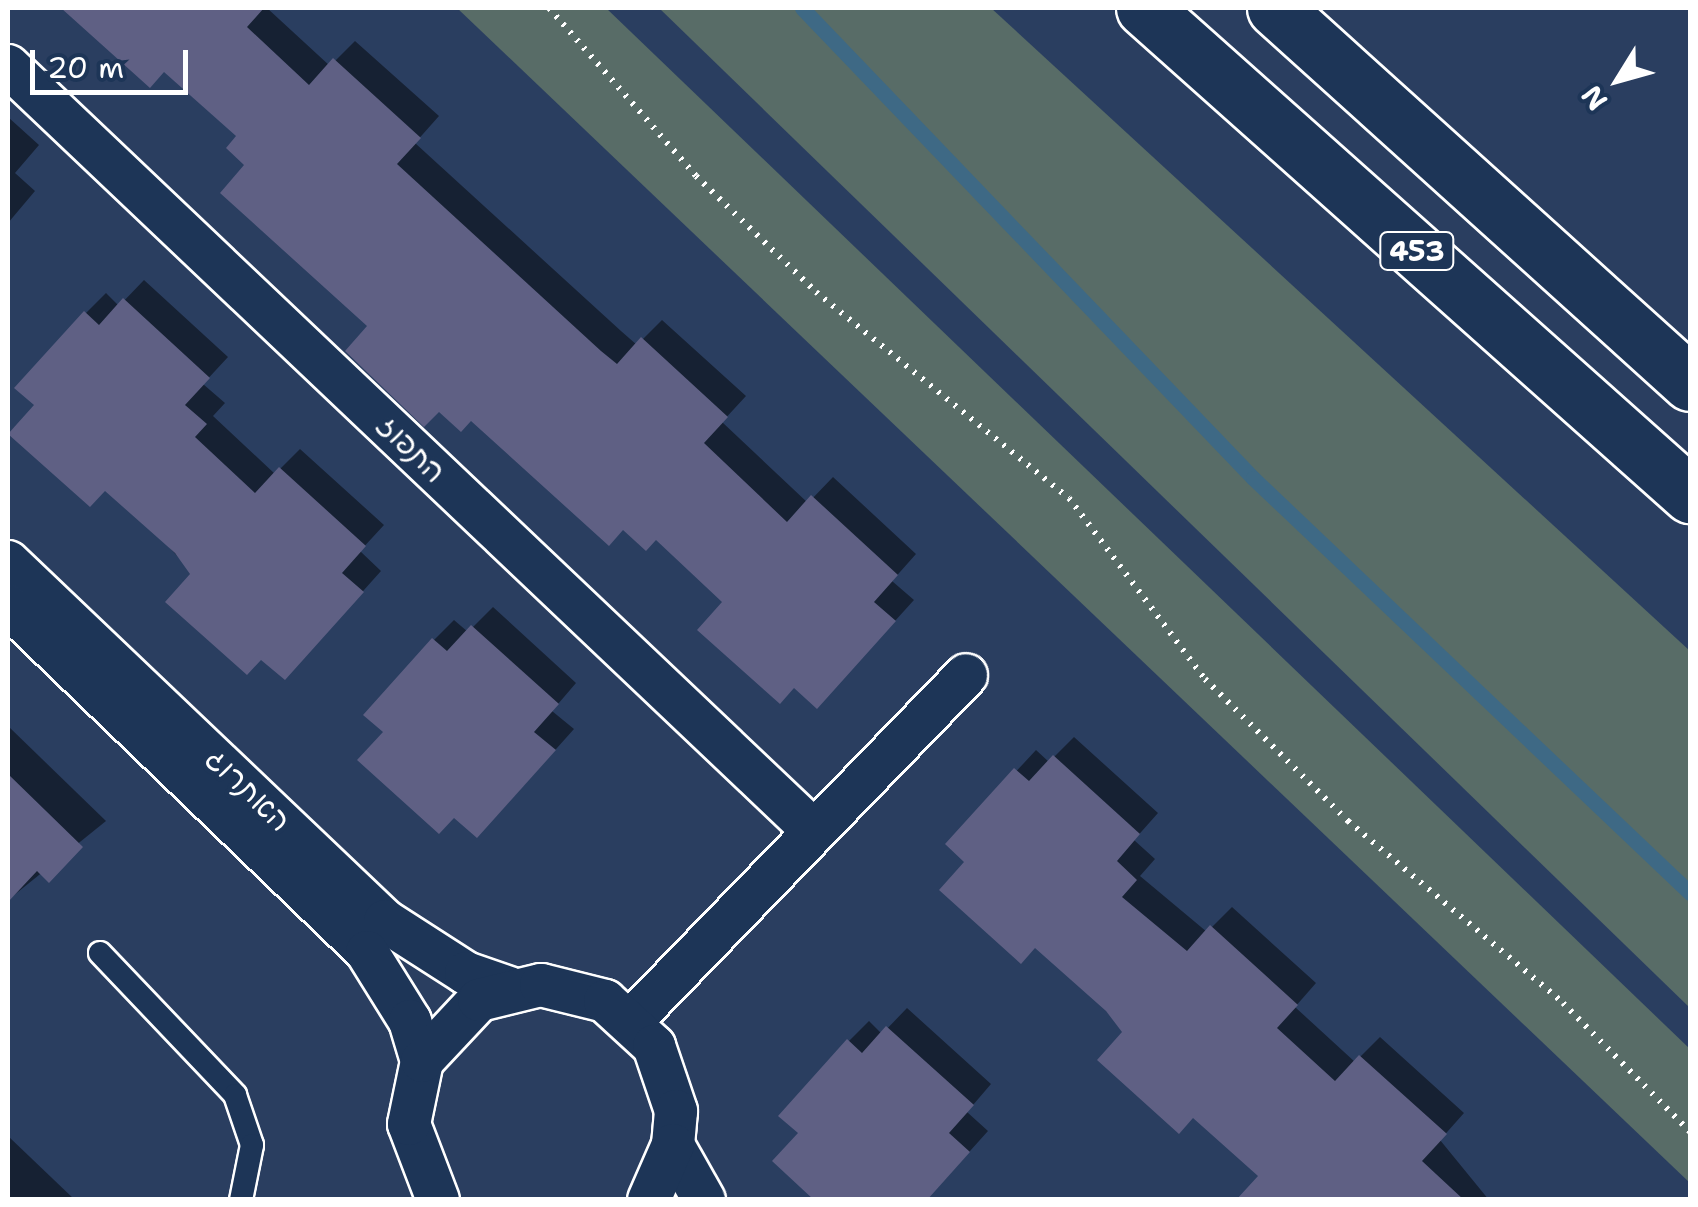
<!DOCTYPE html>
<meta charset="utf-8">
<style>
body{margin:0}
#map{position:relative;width:1698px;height:1207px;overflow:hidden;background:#2a3e60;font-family:"Shantell Sans","Playpen Sans Hebrew",sans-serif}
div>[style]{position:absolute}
.green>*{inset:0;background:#586c67}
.shadow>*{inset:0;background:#0007}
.stream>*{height:15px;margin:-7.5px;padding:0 7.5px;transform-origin:7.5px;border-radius:7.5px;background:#3e6985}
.building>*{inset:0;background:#5f6084}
.path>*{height:6px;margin-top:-3px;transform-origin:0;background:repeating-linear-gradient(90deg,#fff 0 2.5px,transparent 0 10.5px)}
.roads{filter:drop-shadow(2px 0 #fff) drop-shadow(-2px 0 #fff) drop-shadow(0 2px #fff) drop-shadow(0 -2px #fff)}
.lane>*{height:22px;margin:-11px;padding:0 11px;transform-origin:11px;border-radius:11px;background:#1d3557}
.street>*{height:42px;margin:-21px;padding:0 21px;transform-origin:21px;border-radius:21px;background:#1d3557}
.primary>*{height:55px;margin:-27.5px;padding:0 27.5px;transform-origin:27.5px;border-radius:27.5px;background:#1d3557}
span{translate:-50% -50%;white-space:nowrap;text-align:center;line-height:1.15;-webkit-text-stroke:9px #1d3557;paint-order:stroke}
.shield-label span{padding:2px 8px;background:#1d3557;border:2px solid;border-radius:8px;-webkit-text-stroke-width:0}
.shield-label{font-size:28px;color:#fff;font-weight:700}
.street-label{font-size:30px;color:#fff}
.frame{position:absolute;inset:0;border:10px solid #fff;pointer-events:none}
.north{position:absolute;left:1568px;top:30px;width:100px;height:100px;-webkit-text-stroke:8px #1d3557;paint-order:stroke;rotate:233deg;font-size:28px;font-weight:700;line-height:40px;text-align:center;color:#fff}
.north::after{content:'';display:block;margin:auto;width:35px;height:45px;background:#fff;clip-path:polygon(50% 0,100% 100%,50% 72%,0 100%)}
.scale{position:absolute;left:30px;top:50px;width:158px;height:45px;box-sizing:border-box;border:5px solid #fff;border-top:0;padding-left:12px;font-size:30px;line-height:35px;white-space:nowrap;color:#fff;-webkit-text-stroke:8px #1d3557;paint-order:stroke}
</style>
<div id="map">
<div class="green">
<div style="clip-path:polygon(457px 8px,606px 8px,1690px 1049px,1690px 1183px)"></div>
<div style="clip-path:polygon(659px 8px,991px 8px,1690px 651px,1690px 1008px)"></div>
</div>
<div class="shadow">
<div style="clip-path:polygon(77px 8px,267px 8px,330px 66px,355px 41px,439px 116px,415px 143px,621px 331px,637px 345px,662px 320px,746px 396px,722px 422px,808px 503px,833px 477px,916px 554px,892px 581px,914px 600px,836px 686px,656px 537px,624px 528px,471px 418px,439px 408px,248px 165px,240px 136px,165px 70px,72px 14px)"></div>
<div style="clip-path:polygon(8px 117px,39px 145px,15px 173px,35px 191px,8px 223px)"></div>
<div style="clip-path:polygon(144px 280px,228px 357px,203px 384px,225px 403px,213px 416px,275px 474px,300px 449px,384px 525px,360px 551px,381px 571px,304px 657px,194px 574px,37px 405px,86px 313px,106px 293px,119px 306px)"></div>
<div style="clip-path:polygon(493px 607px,576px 683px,552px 711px,574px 729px,497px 815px,386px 732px,434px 640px,454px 620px,468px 632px)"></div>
<div style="clip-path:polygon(8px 726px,106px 821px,8px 900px)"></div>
<div style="clip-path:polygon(1074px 737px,1158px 813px,1134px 840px,1155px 859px,1140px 876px,1207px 932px,1232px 907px,1316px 983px,1295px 1007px,1355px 1062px,1380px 1037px,1464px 1113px,1440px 1140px,1489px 1200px,1259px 1200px,1261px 1175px,949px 844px,1036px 750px,1049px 762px)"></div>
<div style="clip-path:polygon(907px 1008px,991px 1084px,967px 1112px,988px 1131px,926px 1200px,801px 1133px,849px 1041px,869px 1021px,882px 1034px)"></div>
<div style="clip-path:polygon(8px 1136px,75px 1200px,8px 1200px)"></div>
</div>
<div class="stream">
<div style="left:802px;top:8px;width:651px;rotate:46.18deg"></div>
<div style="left:1253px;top:478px;width:603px;rotate:43.52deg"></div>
</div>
<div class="building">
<div style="clip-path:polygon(61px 8px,264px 8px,247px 27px,309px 85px,333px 58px,421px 138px,397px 164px,601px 351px,617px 364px,641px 337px,728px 417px,704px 443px,787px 522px,811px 495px,898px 575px,874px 602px,896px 621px,817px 709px,794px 688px,780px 704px,697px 630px,722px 602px,656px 540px,646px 551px,623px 530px,609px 546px,471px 421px,461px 432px,439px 412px,424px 427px,345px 351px,367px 326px,220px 193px,244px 165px,226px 148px,236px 136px,164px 72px,150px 88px)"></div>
<div style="clip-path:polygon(123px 298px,210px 378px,185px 405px,207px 424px,195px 437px,255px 493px,279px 467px,366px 546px,342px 573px,364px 592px,285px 680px,261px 660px,247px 675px,165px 602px,190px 574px,175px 553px,105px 491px,90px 507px,8px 434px,34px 405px,14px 388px,84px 311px,99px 325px)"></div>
<div style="clip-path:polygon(471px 625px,559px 704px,534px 732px,556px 750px,477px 838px,454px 818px,439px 834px,357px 760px,383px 732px,363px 715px,432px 638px,447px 651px)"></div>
<div style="clip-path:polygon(1053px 755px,1140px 834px,1117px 861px,1137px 880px,1122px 897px,1187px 951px,1210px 925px,1298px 1005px,1277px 1028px,1335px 1081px,1359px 1055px,1447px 1134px,1422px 1161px,1464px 1200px,1236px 1200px,1258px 1176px,1193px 1118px,1179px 1134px,1097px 1060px,1122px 1032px,1106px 1011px,1035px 948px,1021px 964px,939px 890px,964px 862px,945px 844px,1014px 768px,1029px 781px)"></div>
<div style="clip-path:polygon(8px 774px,83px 847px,49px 883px,37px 871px,8px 902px)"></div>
<div style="clip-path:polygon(886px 1026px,974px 1105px,949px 1133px,970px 1152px,927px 1200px,814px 1200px,772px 1161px,798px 1133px,778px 1116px,847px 1039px,862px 1053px)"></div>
</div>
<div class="path">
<div style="left:549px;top:8px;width:223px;rotate:48.8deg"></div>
<div style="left:696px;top:176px;width:167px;rotate:44deg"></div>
<div style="left:816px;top:292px;width:326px;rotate:39.2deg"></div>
<div style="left:1069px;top:498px;width:226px;rotate:53.1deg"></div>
<div style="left:1205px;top:679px;width:202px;rotate:44.8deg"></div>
<div style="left:1348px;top:821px;width:282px;rotate:40.2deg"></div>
<div style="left:1563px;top:1003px;width:181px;rotate:45.4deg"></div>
</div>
<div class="roads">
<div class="lane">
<div style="left:100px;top:953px;width:196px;rotate:46.4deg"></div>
<div style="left:235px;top:1095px;width:53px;rotate:71.2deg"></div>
<div style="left:252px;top:1145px;width:56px;rotate:101.3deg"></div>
</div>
<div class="street">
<div style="left:8px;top:66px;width:1111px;rotate:43.51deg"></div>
<div style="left:8px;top:562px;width:521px;rotate:43.6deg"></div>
<div style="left:385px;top:921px;width:96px;rotate:32.7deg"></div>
<div style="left:466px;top:973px;width:46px;rotate:19.2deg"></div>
<div style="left:8px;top:606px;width:499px;rotate:43.9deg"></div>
<div style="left:367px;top:952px;width:81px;rotate:58.1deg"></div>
<div style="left:410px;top:1021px;width:42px;rotate:73.3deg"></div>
<div style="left:632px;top:1020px;width:480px;rotate:-45.9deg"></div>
<div style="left:673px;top:1145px;width:63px;rotate:60.6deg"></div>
<div style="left:438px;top:1200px;width:81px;rotate:-110.9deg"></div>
<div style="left:409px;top:1124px;width:64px;rotate:-78.3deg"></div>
<div style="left:422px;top:1061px;width:83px;rotate:-46.9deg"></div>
<div style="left:479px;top:1000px;width:64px;rotate:-13.6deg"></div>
<div style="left:541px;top:985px;width:66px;rotate:14deg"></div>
<div style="left:605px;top:1001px;width:67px;rotate:42.6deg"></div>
<div style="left:654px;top:1046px;width:69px;rotate:71.3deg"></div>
<div style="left:676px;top:1111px;width:34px;rotate:95deg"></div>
<div style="left:673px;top:1145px;width:60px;rotate:113.6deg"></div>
</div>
<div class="primary">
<div style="left:1144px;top:8px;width:732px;rotate:41.73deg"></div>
<div style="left:1275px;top:8px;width:559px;rotate:42.1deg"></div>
</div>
</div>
<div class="shield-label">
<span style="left:1417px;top:251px">453</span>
</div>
<div class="street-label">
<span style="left:411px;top:449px;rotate:44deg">התפוז</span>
<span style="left:248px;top:790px;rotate:44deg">האתרוג</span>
</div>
<div class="frame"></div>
<div class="north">N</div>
<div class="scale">20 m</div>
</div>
